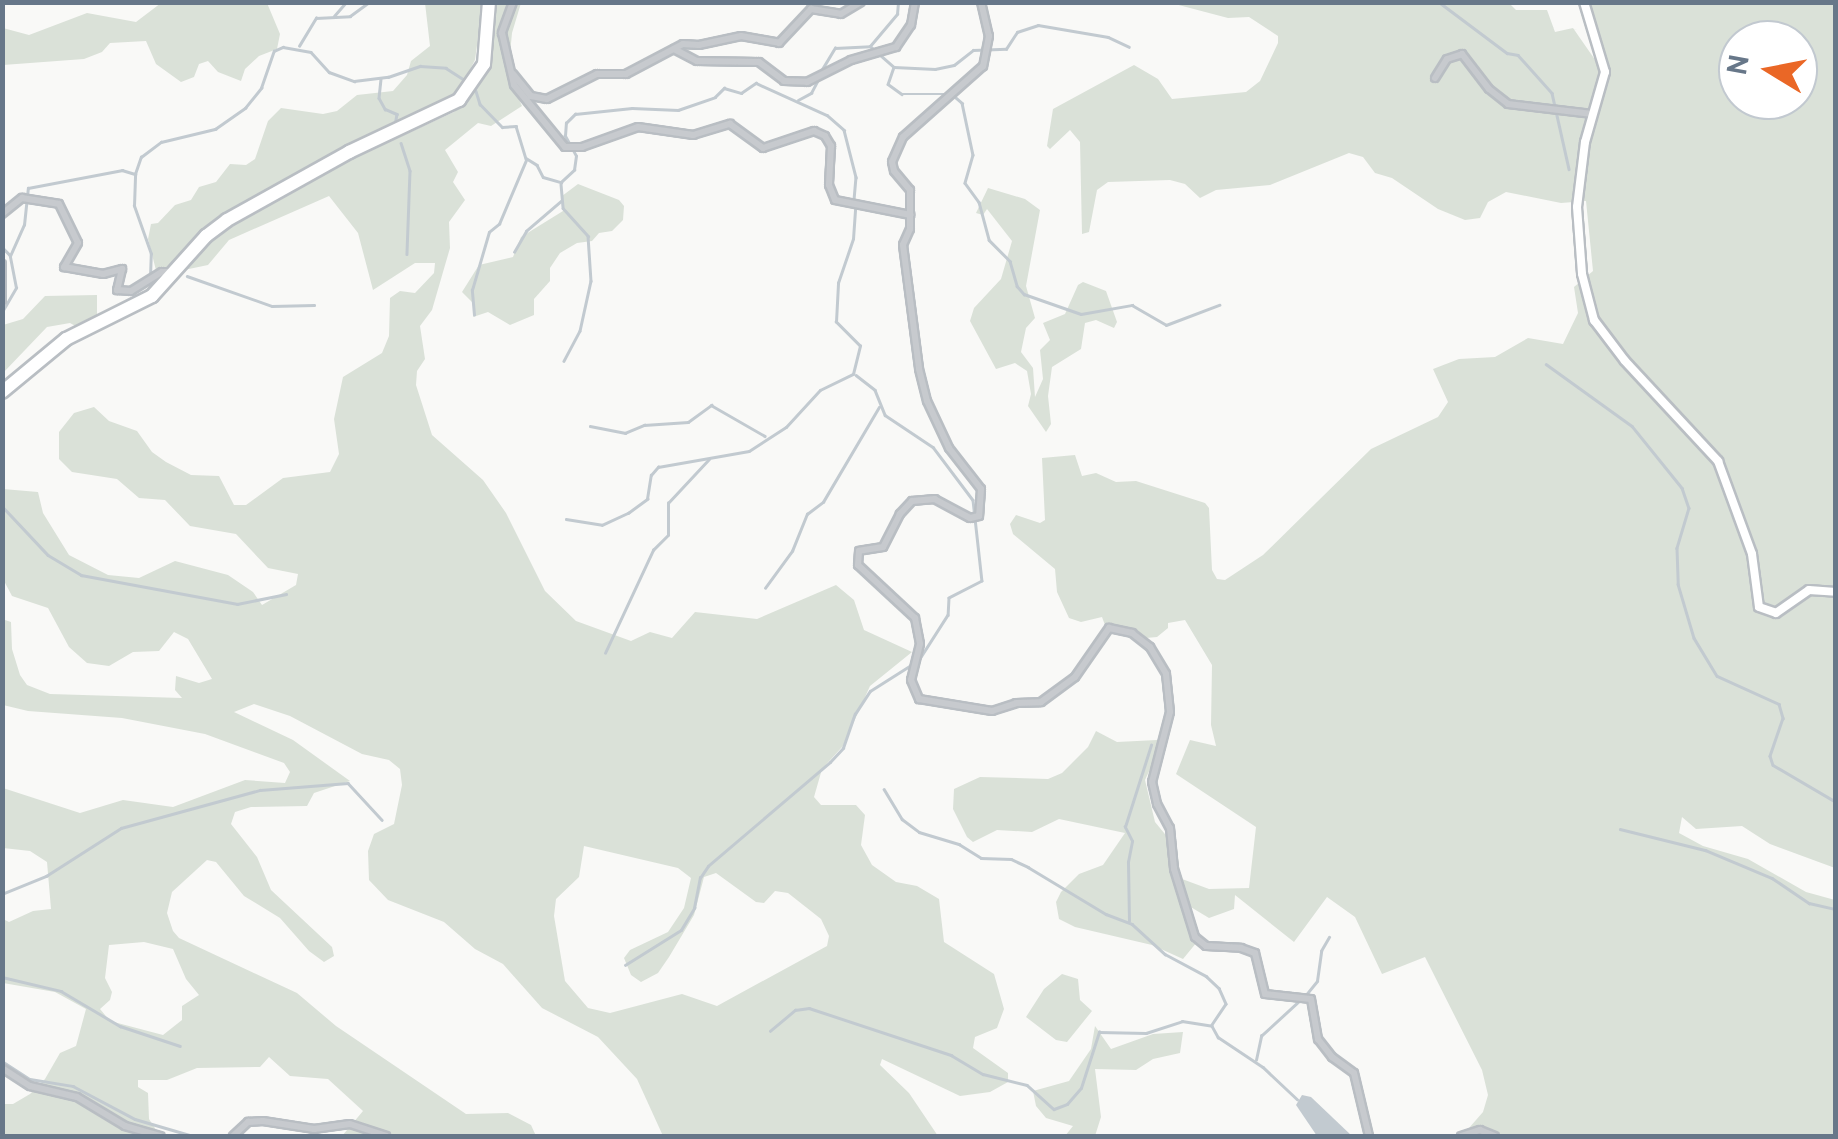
<!DOCTYPE html>
<style>
body{margin:0}
#map{position:relative;width:1838px;height:1139px;overflow:hidden;background:#f9f9f7;font-family:Overpass,sans-serif}
div>[style]{position:absolute}
.green>*{inset:0;background:#dae1d8}
.water>*{inset:0;background:#c2cad0}
.stream>*{height:2.5px;margin:-1.25px;padding:0 1.25px;transform-origin:1.25px;border-radius:1.25px;background:#c2cad0}
.roads{filter:drop-shadow(2px 0 #b9bec3) drop-shadow(-2px 0 #b9bec3) drop-shadow(0 2px #b9bec3) drop-shadow(0 -2px #b9bec3)}
.street>*{height:6px;margin:-3px;padding:0 3px;transform-origin:3px;border-radius:3px;background:#c7cace}
.secondary>*{height:8px;margin:-4px;padding:0 4px;transform-origin:4px;border-radius:4px;background:#fff}
.highway>*{height:12px;margin:-6px;padding:0 6px;transform-origin:6px;border-radius:6px;background:#fff}
span{translate:-50% -50%;white-space:nowrap;text-align:center;line-height:1.15;-webkit-text-stroke:10px #fff;paint-order:stroke}
.frame{position:absolute;inset:0;border:5px solid #677789;pointer-events:none}
.north{position:absolute;left:1718px;top:20px;width:100px;height:100px;box-sizing:border-box;background:#fff;border:2px solid #c2c9d0;border-radius:50%;rotate:280deg;font-size:28px;font-weight:700;line-height:40px;text-align:center;color:#677789}
.north::after{content:'';display:block;margin:auto;width:35px;height:45px;background:#ea6726;clip-path:polygon(50% 0,100% 100%,50% 72%,0 100%)}
</style>
<div id="map">
<div class="green">
<div style="clip-path:polygon(267px 3px,280px 34px,277px 49px,259px 56px,245px 69px,241px 81px,218px 72px,208px 61px,199px 64px,194px 77px,181px 82px,156px 64px,146px 41px,110px 43px,102px 52px,84px 59px,3px 65px,3px 28px,29px 35px,87px 13px,136px 22px,161px 3px)"></div>
<div style="clip-path:polygon(425px 3px,483px 3px,475px 60px,457px 94px,217px 221px,159px 282px,148px 239px,151px 224px,158px 223px,175px 205px,191px 200px,199px 187px,216px 182px,230px 164px,246px 165px,255px 159px,268px 121px,281px 108px,323px 114px,337px 111px,357px 95px,393px 91px,407px 75px,411px 61px,430px 46px)"></div>
<div style="clip-path:polygon(evenodd,495px 3px,521px 3px,512px 33px,508px 75px,522px 106px,491px 126px,478px 123px,445px 150px,458px 172px,453px 182px,465px 200px,449px 222px,450px 248px,432px 310px,420px 326px,425px 359px,417px 371px,416px 385px,432px 435px,483px 480px,506px 513px,545px 591px,576px 621px,631px 641px,650px 632px,672px 638px,695px 612px,757px 619px,836px 585px,854px 600px,864px 630px,912px 652px,870px 686px,843px 746px,822px 769px,814px 797px,821px 805px,856px 805px,865px 815px,861px 845px,872px 865px,896px 882px,917px 886px,939px 899px,944px 942px,994px 974px,1004px 1009px,997px 1028px,975px 1037px,973px 1048px,1008px 1073px,1008px 1082px,990px 1092px,960px 1096px,882px 1059px,880px 1065px,909px 1093px,938px 1136px,663px 1136px,637px 1079px,598px 1037px,542px 1008px,503px 964px,475px 949px,444px 922px,388px 900px,369px 880px,368px 851px,374px 834px,394px 824px,402px 785px,400px 769px,389px 760px,362px 754px,290px 716px,254px 704px,234px 712px,293px 740px,350px 781px,314px 793px,307px 806px,251px 807px,235px 812px,231px 824px,257px 857px,271px 890px,332px 947px,334px 956px,324px 962px,309px 951px,280px 918px,244px 896px,216px 862px,207px 860px,172px 892px,167px 913px,173px 931px,179px 938px,297px 993px,336px 1026px,466px 1114px,508px 1113px,531px 1125px,536px 1136px,342px 1136px,363px 1111px,328px 1079px,290px 1076px,269px 1057px,260px 1067px,197px 1068px,167px 1080px,138px 1080px,138px 1087px,148px 1093px,149px 1119px,160px 1136px,3px 1136px,3px 1104px,13px 1104px,30px 1094px,45px 1079px,60px 1053px,76px 1046px,86px 1009px,55px 992px,3px 983px,3px 919px,9px 922px,33px 911px,51px 909px,47px 862px,30px 851px,3px 848px,3px 788px,80px 813px,123px 800px,173px 807px,245px 780px,285px 783px,290px 772px,284px 763px,205px 734px,122px 718px,28px 711px,3px 705px,2px 619px,11px 622px,12px 649px,20px 675px,27px 685px,50px 694px,182px 698px,175px 690px,176px 676px,199px 683px,212px 679px,188px 639px,174px 632px,159px 651px,133px 652px,109px 666px,87px 663px,69px 647px,48px 608px,12px 596px,3px 579px,3px 489px,38px 492px,43px 513px,69px 555px,108px 575px,139px 578px,175px 561px,228px 575px,253px 592px,262px 605px,296px 585px,298px 574px,268px 568px,236px 534px,190px 526px,165px 500px,139px 498px,117px 479px,72px 472px,59px 459px,59px 432px,74px 413px,94px 407px,109px 421px,137px 431px,152px 452px,166px 462px,191px 475px,219px 476px,234px 505px,246px 505px,283px 478px,330px 472px,339px 454px,334px 419px,343px 377px,382px 353px,389px 336px,390px 298px,400px 291px,415px 293px,434px 273px,435px 263px,415px 263px,373px 290px,358px 233px,329px 196px,229px 240px,208px 265px,184px 270px,222px 230px,354px 158px,454px 112px,479px 81px,495px 3px,584px 846px,678px 868px,691px 878px,684px 908px,668px 932px,630px 950px,624px 958px,631px 975px,641px 982px,658px 973px,669px 957px,694px 915px,704px 877px,716px 873px,756px 902px,764px 903px,775px 891px,788px 893px,821px 919px,829px 936px,827px 946px,717px 1006px,682px 994px,610px 1013px,588px 1008px,565px 981px,554px 916px,556px 899px,579px 877px,584px 846px,495px 3px,144px 942px,173px 949px,186px 979px,199px 995px,182px 1006px,182px 1020px,163px 1035px,110px 1021px,100px 1009px,110px 1000px,112px 992px,105px 978px,109px 945px,144px 942px)"></div>
<div style="clip-path:polygon(evenodd,1171px 3px,1509px 3px,1516px 10px,1547px 10px,1555px 32px,1573px 28px,1598px 64px,1590px 25px,1580px 3px,1835px 3px,1835px 868px,1770px 844px,1742px 826px,1696px 829px,1682px 817px,1679px 833px,1703px 846px,1748px 859px,1806px 892px,1835px 900px,1835px 1136px,1462px 1136px,1483px 1112px,1488px 1095px,1482px 1070px,1425px 957px,1382px 974px,1355px 917px,1327px 897px,1294px 942px,1235px 895px,1234px 909px,1209px 918px,1184px 903px,1197px 942px,1183px 959px,1152px 945px,1075px 927px,1059px 919px,1056px 902px,1061px 892px,1079px 874px,1103px 865px,1125px 833px,1059px 819px,1032px 832px,997px 830px,973px 842px,967px 837px,953px 809px,954px 789px,980px 777px,1048px 779px,1062px 773px,1088px 747px,1096px 731px,1117px 742px,1157px 740px,1159px 750px,1145px 780px,1155px 822px,1169px 839px,1174px 876px,1209px 889px,1249px 888px,1256px 827px,1176px 774px,1190px 740px,1216px 746px,1211px 725px,1212px 665px,1185px 620px,1168px 623px,1168px 628px,1157px 637px,1135px 639px,1106px 628px,1102px 617px,1081px 622px,1069px 618px,1057px 592px,1055px 569px,1013px 534px,1010px 524px,1016px 515px,1040px 523px,1045px 520px,1042px 458px,1075px 455px,1082px 476px,1096px 473px,1116px 482px,1136px 481px,1205px 503px,1209px 508px,1212px 570px,1217px 579px,1225px 580px,1263px 555px,1371px 449px,1438px 417px,1448px 402px,1433px 369px,1459px 359px,1495px 357px,1528px 338px,1563px 344px,1578px 313px,1574px 287px,1593px 271px,1586px 201px,1561px 203px,1506px 192px,1488px 202px,1480px 218px,1465px 220px,1438px 209px,1392px 178px,1375px 173px,1363px 157px,1349px 153px,1270px 185px,1216px 190px,1200px 198px,1185px 184px,1170px 180px,1108px 182px,1097px 190px,1089px 232px,1082px 234px,1080px 142px,1070px 130px,1050px 149px,1047px 146px,1053px 109px,1134px 65px,1158px 79px,1172px 99px,1246px 92px,1260px 81px,1278px 43px,1278px 36px,1249px 17px,1228px 18px,1171px 3px,1738px 40px,1798px 40px,1798px 100px,1738px 100px,1738px 40px)"></div>
<div style="clip-path:polygon(578px 184px,619px 200px,624px 206px,623px 220px,612px 231px,599px 233px,592px 241px,577px 243px,560px 253px,550px 268px,550px 281px,534px 299px,534px 315px,510px 325px,488px 312px,473px 317px,474px 304px,462px 292px,479px 265px,513px 257px,521px 237px,563px 211px,562px 196px)"></div>
<div style="clip-path:polygon(988px 188px,1025px 199px,1040px 210px,1026px 286px,1035px 318px,1026px 328px,1021px 352px,1033px 368px,1035px 397px,1043px 379px,1040px 350px,1050px 340px,1043px 323px,1065px 314px,1078px 285px,1083px 282px,1106px 291px,1117px 322px,1114px 328px,1096px 320px,1085px 323px,1081px 349px,1052px 367px,1048px 396px,1051px 424px,1046px 432px,1028px 406px,1031px 394px,1027px 371px,1015px 363px,996px 369px,970px 321px,974px 308px,1001px 279px,1012px 241px,987px 209px,983px 215px,976px 213px)"></div>
<div style="clip-path:polygon(97px 295px,97px 317px,79px 328px,70px 323px,47px 327px,3px 373px,3px 325px,23px 319px,45px 296px)"></div>
<div style="clip-path:polygon(1062px 974px,1078px 979px,1080px 1000px,1092px 1011px,1067px 1042px,1056px 1040px,1026px 1017px,1044px 989px)"></div>
<div style="clip-path:polygon(1095px 1026px,1111px 1049px,1153px 1034px,1183px 1032px,1180px 1053px,1153px 1059px,1136px 1070px,1095px 1069px,1101px 1117px,1095px 1136px,1065px 1136px,1073px 1126px,1046px 1118px,1036px 1106px,1033px 1091px,1069px 1081px,1091px 1049px)"></div>
</div>
<div class="water">
<div style="clip-path:polygon(1302px 1095px,1311px 1097px,1352px 1136px,1317px 1136px,1296px 1105px)"></div>
</div>
<div class="stream">
<div style="left:1439px;top:2px;width:85px;rotate:36.9deg"></div>
<div style="left:1507px;top:53px;width:11px;rotate:10deg"></div>
<div style="left:1518px;top:55px;width:51px;rotate:48.2deg"></div>
<div style="left:1552px;top:93px;width:78px;rotate:77.4deg"></div>
<div style="left:334px;top:16px;width:18px;rotate:-49deg"></div>
<div style="left:299px;top:46px;width:33px;rotate:-59deg"></div>
<div style="left:316px;top:18px;width:34px;rotate:-3deg"></div>
<div style="left:350px;top:16px;width:24px;rotate:-36deg"></div>
<div style="left:870px;top:46px;width:32px;rotate:41deg"></div>
<div style="left:894px;top:67px;width:41px;rotate:2.8deg"></div>
<div style="left:935px;top:69px;width:19px;rotate:-12deg"></div>
<div style="left:954px;top:65px;width:24px;rotate:-38deg"></div>
<div style="left:973px;top:50px;width:33px;rotate:-2deg"></div>
<div style="left:1006px;top:49px;width:20px;rotate:-57deg"></div>
<div style="left:1017px;top:32px;width:22px;rotate:-18deg"></div>
<div style="left:1038px;top:25px;width:71px;rotate:9.7deg"></div>
<div style="left:1108px;top:37px;width:23px;rotate:25deg"></div>
<div style="left:894px;top:67px;width:18px;rotate:109deg"></div>
<div style="left:888px;top:84px;width:17px;rotate:36deg"></div>
<div style="left:902px;top:94px;width:44px"></div>
<div style="left:821px;top:71px;width:27px;rotate:-59deg"></div>
<div style="left:835px;top:48px;width:35px;rotate:-3deg"></div>
<div style="left:870px;top:46px;width:42px;rotate:-49.8deg"></div>
<div style="left:897px;top:14px;width:12px;rotate:-85deg"></div>
<div style="left:381px;top:79px;width:19px;rotate:96deg"></div>
<div style="left:379px;top:98px;width:13px;rotate:61deg"></div>
<div style="left:385px;top:109px;width:13px;rotate:23deg"></div>
<div style="left:397px;top:114px;width:11px;rotate:100deg"></div>
<div style="left:476px;top:91px;width:14px;rotate:73deg"></div>
<div style="left:480px;top:104px;width:32px;rotate:46deg"></div>
<div style="left:502px;top:127px;width:14px;rotate:-4deg"></div>
<div style="left:516px;top:126px;width:34px;rotate:73deg"></div>
<div style="left:526px;top:158px;width:13px;rotate:32deg"></div>
<div style="left:537px;top:165px;width:13px;rotate:63deg"></div>
<div style="left:543px;top:177px;width:19px;rotate:16deg"></div>
<div style="left:561px;top:182px;width:18px;rotate:-43deg"></div>
<div style="left:574px;top:170px;width:14px;rotate:-82deg"></div>
<div style="left:576px;top:156px;width:23px;rotate:-119deg"></div>
<div style="left:565px;top:136px;width:13px;rotate:-86deg"></div>
<div style="left:566px;top:123px;width:13px;rotate:-45deg"></div>
<div style="left:575px;top:114px;width:57px;rotate:-6deg"></div>
<div style="left:632px;top:108px;width:46px;rotate:2.5deg"></div>
<div style="left:678px;top:110px;width:39px;rotate:-19deg"></div>
<div style="left:715px;top:97px;width:13px;rotate:-45deg"></div>
<div style="left:724px;top:88px;width:18px;rotate:16deg"></div>
<div style="left:741px;top:93px;width:18px;rotate:-34deg"></div>
<div style="left:756px;top:83px;width:78px;rotate:24.3deg"></div>
<div style="left:827px;top:115px;width:23px;rotate:41deg"></div>
<div style="left:844px;top:130px;width:49px;rotate:75.7deg"></div>
<div style="left:856px;top:177px;width:23px;rotate:95deg"></div>
<div style="left:954px;top:96px;width:11px;rotate:41deg"></div>
<div style="left:962px;top:103px;width:53px;rotate:78.1deg"></div>
<div style="left:973px;top:155px;width:29px;rotate:106deg"></div>
<div style="left:965px;top:183px;width:24px;rotate:54deg"></div>
<div style="left:979px;top:202px;width:39px;rotate:75deg"></div>
<div style="left:989px;top:240px;width:30px;rotate:45deg"></div>
<div style="left:1010px;top:261px;width:26px;rotate:74deg"></div>
<div style="left:1017px;top:286px;width:11px;rotate:49deg"></div>
<div style="left:1024px;top:294px;width:60px;rotate:19.3deg"></div>
<div style="left:1081px;top:314px;width:52px;rotate:-10deg"></div>
<div style="left:1132px;top:305px;width:39px;rotate:30deg"></div>
<div style="left:1166px;top:325px;width:57px;rotate:-20.7deg"></div>
<div style="left:798px;top:100px;width:15px;rotate:-28deg"></div>
<div style="left:811px;top:93px;width:17px;rotate:-62deg"></div>
<div style="left:401px;top:143px;width:29px;rotate:72deg"></div>
<div style="left:410px;top:171px;width:83px;rotate:92.1deg"></div>
<div style="left:561px;top:184px;width:24px;rotate:85deg"></div>
<div style="left:563px;top:208px;width:38px;rotate:48deg"></div>
<div style="left:588px;top:236px;width:45px;rotate:86.2deg"></div>
<div style="left:591px;top:281px;width:51px;rotate:102.4deg"></div>
<div style="left:580px;top:331px;width:34px;rotate:118deg"></div>
<div style="left:2px;top:247px;width:10px;rotate:45deg"></div>
<div style="left:514px;top:252px;width:24px;rotate:-60deg"></div>
<div style="left:526px;top:231px;width:46px;rotate:-40.6deg"></div>
<div style="left:187px;top:276px;width:90px;rotate:19.4deg"></div>
<div style="left:272px;top:306px;width:42px;rotate:-1.4deg"></div>
<div style="left:150px;top:277px;width:23px;rotate:-88deg"></div>
<div style="left:151px;top:254px;width:51px;rotate:-109.5deg"></div>
<div style="left:134px;top:206px;width:32px;rotate:-88deg"></div>
<div style="left:135px;top:174px;width:18px;rotate:-71deg"></div>
<div style="left:141px;top:157px;width:25px;rotate:-37deg"></div>
<div style="left:161px;top:142px;width:56px;rotate:-13.5deg"></div>
<div style="left:215px;top:129px;width:37px;rotate:-35deg"></div>
<div style="left:245px;top:108px;width:26px;rotate:-51deg"></div>
<div style="left:261px;top:88px;width:39px;rotate:-71deg"></div>
<div style="left:274px;top:51px;width:10px;rotate:-24deg"></div>
<div style="left:283px;top:47px;width:28px;rotate:10deg"></div>
<div style="left:311px;top:52px;width:27px;rotate:48deg"></div>
<div style="left:329px;top:72px;width:27px;rotate:20deg"></div>
<div style="left:354px;top:81px;width:34px;rotate:-7deg"></div>
<div style="left:388px;top:77px;width:34px;rotate:-19deg"></div>
<div style="left:420px;top:66px;width:26px;rotate:4deg"></div>
<div style="left:446px;top:68px;width:24px;rotate:33deg"></div>
<div style="left:2px;top:312px;width:28px;rotate:-60deg"></div>
<div style="left:16px;top:288px;width:33px;rotate:-101deg"></div>
<div style="left:10px;top:256px;width:34px;rotate:-66deg"></div>
<div style="left:24px;top:225px;width:37px;rotate:-84deg"></div>
<div style="left:28px;top:188px;width:96px;rotate:-10.8deg"></div>
<div style="left:122px;top:170px;width:14px;rotate:17deg"></div>
<div style="left:474px;top:315px;width:25px;rotate:-95deg"></div>
<div style="left:472px;top:290px;width:60px;rotate:-73.7deg"></div>
<div style="left:489px;top:232px;width:13px;rotate:-39deg"></div>
<div style="left:499px;top:224px;width:69px;rotate:-67.1deg"></div>
<div style="left:1546px;top:364px;width:106px;rotate:35.8deg"></div>
<div style="left:1632px;top:426px;width:80px;rotate:51.1deg"></div>
<div style="left:1682px;top:488px;width:21px;rotate:71deg"></div>
<div style="left:1689px;top:508px;width:42px;rotate:106.7deg"></div>
<div style="left:1677px;top:548px;width:36px;rotate:88deg"></div>
<div style="left:1678px;top:584px;width:56px;rotate:73.5deg"></div>
<div style="left:1694px;top:638px;width:44px;rotate:58.8deg"></div>
<div style="left:1717px;top:676px;width:68px;rotate:24.3deg"></div>
<div style="left:1779px;top:704px;width:15px;rotate:74deg"></div>
<div style="left:1783px;top:718px;width:40px;rotate:108.9deg"></div>
<div style="left:1770px;top:756px;width:9px;rotate:72deg"></div>
<div style="left:1773px;top:765px;width:73px;rotate:30.4deg"></div>
<div style="left:856px;top:375px;width:24px;rotate:38deg"></div>
<div style="left:875px;top:390px;width:27px;rotate:68deg"></div>
<div style="left:885px;top:415px;width:58px;rotate:33.7deg"></div>
<div style="left:933px;top:447px;width:66px;rotate:53deg"></div>
<div style="left:973px;top:500px;width:81px;rotate:83.7deg"></div>
<div style="left:982px;top:581px;width:37px;rotate:153deg"></div>
<div style="left:949px;top:598px;width:17px;rotate:93deg"></div>
<div style="left:948px;top:615px;width:56px;rotate:122.6deg"></div>
<div style="left:590px;top:426px;width:36px;rotate:11deg"></div>
<div style="left:625px;top:433px;width:21px;rotate:-23deg"></div>
<div style="left:644px;top:425px;width:44px;rotate:-3.9deg"></div>
<div style="left:688px;top:422px;width:29px;rotate:-36deg"></div>
<div style="left:711px;top:405px;width:62px;rotate:29.9deg"></div>
<div style="left:2px;top:506px;width:67px;rotate:46.8deg"></div>
<div style="left:48px;top:555px;width:39px;rotate:31deg"></div>
<div style="left:81px;top:575px;width:159px;rotate:10.5deg"></div>
<div style="left:237px;top:604px;width:50px;rotate:-11.5deg"></div>
<div style="left:566px;top:519px;width:36px;rotate:9deg"></div>
<div style="left:602px;top:525px;width:29px;rotate:-25deg"></div>
<div style="left:628px;top:513px;width:24px;rotate:-36deg"></div>
<div style="left:647px;top:499px;width:24px;rotate:-81deg"></div>
<div style="left:651px;top:475px;width:11px;rotate:-49deg"></div>
<div style="left:658px;top:467px;width:92px;rotate:-10deg"></div>
<div style="left:749px;top:451px;width:44px;rotate:-33deg"></div>
<div style="left:786px;top:427px;width:50px;rotate:-47.4deg"></div>
<div style="left:820px;top:390px;width:37px;rotate:-26deg"></div>
<div style="left:853px;top:374px;width:29px;rotate:-76deg"></div>
<div style="left:860px;top:346px;width:34px;rotate:-135deg"></div>
<div style="left:836px;top:322px;width:39px;rotate:-87deg"></div>
<div style="left:838px;top:283px;width:46px;rotate:-71.2deg"></div>
<div style="left:853px;top:239px;width:31px;rotate:-86deg"></div>
<div style="left:765px;top:588px;width:46px;rotate:-53.9deg"></div>
<div style="left:792px;top:551px;width:40px;rotate:-68deg"></div>
<div style="left:807px;top:514px;width:20px;rotate:-37deg"></div>
<div style="left:823px;top:502px;width:110px;rotate:-59.5deg"></div>
<div style="left:605px;top:653px;width:114px;rotate:-65deg"></div>
<div style="left:653px;top:550px;width:21px;rotate:-45deg"></div>
<div style="left:668px;top:535px;width:32px;rotate:-90deg"></div>
<div style="left:668px;top:503px;width:60px;rotate:-47deg"></div>
<div style="left:884px;top:789px;width:35px;rotate:59deg"></div>
<div style="left:902px;top:819px;width:21px;rotate:37deg"></div>
<div style="left:919px;top:832px;width:42px;rotate:16.7deg"></div>
<div style="left:959px;top:844px;width:26px;rotate:32deg"></div>
<div style="left:981px;top:858px;width:30px;rotate:2deg"></div>
<div style="left:1011px;top:859px;width:19px;rotate:25deg"></div>
<div style="left:1028px;top:867px;width:91px;rotate:31.1deg"></div>
<div style="left:1106px;top:914px;width:28px;rotate:21deg"></div>
<div style="left:1132px;top:924px;width:45px;rotate:42.3deg"></div>
<div style="left:1165px;top:954px;width:47px;rotate:28.2deg"></div>
<div style="left:1206px;top:976px;width:18px;rotate:43deg"></div>
<div style="left:1219px;top:988px;width:17px;rotate:66deg"></div>
<div style="left:1226px;top:1004px;width:25px;rotate:124deg"></div>
<div style="left:1620px;top:829px;width:88px;rotate:13.9deg"></div>
<div style="left:1705px;top:850px;width:73px;rotate:22.7deg"></div>
<div style="left:1772px;top:878px;width:45px;rotate:34deg"></div>
<div style="left:1809px;top:903px;width:28px;rotate:13deg"></div>
<div style="left:2px;top:894px;width:48px;rotate:-22.2deg"></div>
<div style="left:46px;top:876px;width:89px;rotate:-32.6deg"></div>
<div style="left:121px;top:828px;width:144px;rotate:-15.3deg"></div>
<div style="left:260px;top:790px;width:88px;rotate:-4.5deg"></div>
<div style="left:348px;top:783px;width:50px;rotate:47.4deg"></div>
<div style="left:1129px;top:921px;width:59px;rotate:-91deg"></div>
<div style="left:1128px;top:862px;width:21px;rotate:-79deg"></div>
<div style="left:1132px;top:841px;width:16px;rotate:-117deg"></div>
<div style="left:1125px;top:827px;width:86px;rotate:-72.4deg"></div>
<div style="left:625px;top:965px;width:66px;rotate:-32deg"></div>
<div style="left:681px;top:930px;width:26px;rotate:-59deg"></div>
<div style="left:694px;top:908px;width:31px;rotate:-79deg"></div>
<div style="left:700px;top:878px;width:14px;rotate:-56deg"></div>
<div style="left:708px;top:866px;width:160px;rotate:-40.4deg"></div>
<div style="left:830px;top:762px;width:19px;rotate:-47deg"></div>
<div style="left:843px;top:748px;width:36px;rotate:-71deg"></div>
<div style="left:855px;top:714px;width:27px;rotate:-57deg"></div>
<div style="left:870px;top:691px;width:49px;rotate:-32.4deg"></div>
<div style="left:2px;top:977px;width:61px;rotate:13.3deg"></div>
<div style="left:61px;top:991px;width:69px;rotate:30.7deg"></div>
<div style="left:120px;top:1026px;width:63px;rotate:18.4deg"></div>
<div style="left:1305px;top:996px;width:19px;rotate:-51deg"></div>
<div style="left:1317px;top:981px;width:30px;rotate:-82deg"></div>
<div style="left:1321px;top:951px;width:16px;rotate:-60deg"></div>
<div style="left:770px;top:1031px;width:33px;rotate:-40deg"></div>
<div style="left:795px;top:1010px;width:14px;rotate:-8deg"></div>
<div style="left:809px;top:1008px;width:150px;rotate:18.3deg"></div>
<div style="left:951px;top:1055px;width:37px;rotate:31deg"></div>
<div style="left:983px;top:1074px;width:45px;rotate:14deg"></div>
<div style="left:1027px;top:1085px;width:36px;rotate:42deg"></div>
<div style="left:1054px;top:1109px;width:14px;rotate:-21deg"></div>
<div style="left:1067px;top:1104px;width:21px;rotate:-49deg"></div>
<div style="left:1081px;top:1088px;width:59px;rotate:-72.2deg"></div>
<div style="left:1099px;top:1032px;width:47px;rotate:1.2deg"></div>
<div style="left:1146px;top:1033px;width:38px;rotate:-18deg"></div>
<div style="left:1182px;top:1021px;width:30px;rotate:9deg"></div>
<div style="left:1212px;top:1026px;width:13px;rotate:61deg"></div>
<div style="left:1218px;top:1037px;width:54px;rotate:33.7deg"></div>
<div style="left:1263px;top:1067px;width:47px;rotate:43.3deg"></div>
<div style="left:1256px;top:1060px;width:25px;rotate:-78deg"></div>
<div style="left:1261px;top:1036px;width:52px;rotate:-42.6deg"></div>
<div style="left:2px;top:1061px;width:33px;rotate:33deg"></div>
<div style="left:30px;top:1079px;width:44px;rotate:9.2deg"></div>
<div style="left:73px;top:1086px;width:70px;rotate:28deg"></div>
<div style="left:135px;top:1119px;width:60px;rotate:16.3deg"></div>
</div>
<div class="roads">
<div class="street">
<div style="left:513px;top:2px;width:33px;rotate:110deg"></div>
<div style="left:502px;top:33px;width:53px;rotate:77deg"></div>
<div style="left:514px;top:85px;width:80px;rotate:50.6deg"></div>
<div style="left:565px;top:147px;width:17px"></div>
<div style="left:582px;top:147px;width:59px;rotate:-19.7deg"></div>
<div style="left:638px;top:127px;width:56px;rotate:8.3deg"></div>
<div style="left:693px;top:135px;width:39px;rotate:-17deg"></div>
<div style="left:730px;top:124px;width:41px;rotate:36deg"></div>
<div style="left:763px;top:148px;width:54px;rotate:-18.4deg"></div>
<div style="left:814px;top:131px;width:12px;rotate:24deg"></div>
<div style="left:825px;top:136px;width:12px;rotate:59deg"></div>
<div style="left:831px;top:146px;width:39px;rotate:93deg"></div>
<div style="left:829px;top:185px;width:16px;rotate:68deg"></div>
<div style="left:835px;top:200px;width:77px;rotate:11.2deg"></div>
<div style="left:981px;top:2px;width:35px;rotate:77deg"></div>
<div style="left:989px;top:36px;width:31px;rotate:101deg"></div>
<div style="left:983px;top:66px;width:107px;rotate:138.4deg"></div>
<div style="left:903px;top:137px;width:27px;rotate:114deg"></div>
<div style="left:892px;top:162px;width:9px;rotate:77deg"></div>
<div style="left:894px;top:171px;width:25px;rotate:50deg"></div>
<div style="left:910px;top:190px;width:39px;rotate:90deg"></div>
<div style="left:910px;top:229px;width:17px;rotate:114deg"></div>
<div style="left:903px;top:245px;width:125px;rotate:82.6deg"></div>
<div style="left:919px;top:369px;width:33px;rotate:76deg"></div>
<div style="left:927px;top:401px;width:52px;rotate:64.9deg"></div>
<div style="left:949px;top:448px;width:52px;rotate:52deg"></div>
<div style="left:981px;top:489px;width:27px;rotate:94deg"></div>
<div style="left:979px;top:516px;width:9px;rotate:167deg"></div>
<div style="left:970px;top:518px;width:40px;rotate:-152deg"></div>
<div style="left:935px;top:499px;width:23px;rotate:175deg"></div>
<div style="left:912px;top:501px;width:18px;rotate:133deg"></div>
<div style="left:900px;top:514px;width:37px;rotate:117deg"></div>
<div style="left:883px;top:547px;width:24px;rotate:171deg"></div>
<div style="left:859px;top:551px;width:14px;rotate:94deg"></div>
<div style="left:858px;top:565px;width:78px;rotate:42.9deg"></div>
<div style="left:915px;top:618px;width:26px;rotate:79deg"></div>
<div style="left:920px;top:644px;width:37px;rotate:104deg"></div>
<div style="left:911px;top:680px;width:21px;rotate:67deg"></div>
<div style="left:919px;top:699px;width:74px;rotate:9.3deg"></div>
<div style="left:992px;top:711px;width:25px;rotate:-18deg"></div>
<div style="left:1016px;top:703px;width:25px;rotate:-2deg"></div>
<div style="left:1041px;top:702px;width:42px;rotate:-36.3deg"></div>
<div style="left:1075px;top:677px;width:60px;rotate:-55.2deg"></div>
<div style="left:1109px;top:628px;width:24px;rotate:12deg"></div>
<div style="left:1132px;top:633px;width:23px;rotate:38deg"></div>
<div style="left:1150px;top:647px;width:31px;rotate:59deg"></div>
<div style="left:1166px;top:674px;width:38px;rotate:84deg"></div>
<div style="left:1170px;top:712px;width:72px;rotate:104.4deg"></div>
<div style="left:1152px;top:782px;width:23px;rotate:77deg"></div>
<div style="left:1157px;top:804px;width:27px;rotate:62deg"></div>
<div style="left:1170px;top:828px;width:41px;rotate:84.4deg"></div>
<div style="left:1174px;top:869px;width:71px;rotate:72.8deg"></div>
<div style="left:1195px;top:937px;width:14px;rotate:39deg"></div>
<div style="left:1206px;top:946px;width:35px;rotate:3deg"></div>
<div style="left:1241px;top:948px;width:15px;rotate:20deg"></div>
<div style="left:1255px;top:953px;width:42px;rotate:76.3deg"></div>
<div style="left:1265px;top:994px;width:46px;rotate:6.2deg"></div>
<div style="left:1311px;top:999px;width:41px;rotate:80.1deg"></div>
<div style="left:1318px;top:1039px;width:23px;rotate:52deg"></div>
<div style="left:1332px;top:1057px;width:27px;rotate:36deg"></div>
<div style="left:1354px;top:1073px;width:65px;rotate:76.6deg"></div>
<div style="left:674px;top:49px;width:26px;rotate:28deg"></div>
<div style="left:697px;top:61px;width:62px;rotate:0.9deg"></div>
<div style="left:759px;top:62px;width:31px;rotate:37deg"></div>
<div style="left:784px;top:81px;width:23px;rotate:2deg"></div>
<div style="left:807px;top:82px;width:49px;rotate:-26.6deg"></div>
<div style="left:851px;top:60px;width:47px;rotate:-16.1deg"></div>
<div style="left:896px;top:47px;width:27px;rotate:-56deg"></div>
<div style="left:911px;top:25px;width:23px;rotate:-80deg"></div>
<div style="left:513px;top:74px;width:28px;rotate:51deg"></div>
<div style="left:531px;top:96px;width:16px;rotate:11deg"></div>
<div style="left:547px;top:99px;width:56px;rotate:-26.6deg"></div>
<div style="left:597px;top:74px;width:29px"></div>
<div style="left:626px;top:74px;width:64px;rotate:-27.8deg"></div>
<div style="left:683px;top:44px;width:16px;rotate:4deg"></div>
<div style="left:699px;top:45px;width:43px;rotate:-12.1deg"></div>
<div style="left:741px;top:36px;width:39px;rotate:10deg"></div>
<div style="left:779px;top:43px;width:47px;rotate:-46.7deg"></div>
<div style="left:811px;top:9px;width:30px;rotate:9deg"></div>
<div style="left:841px;top:14px;width:23px;rotate:-31deg"></div>
<div style="left:1435px;top:78px;width:22px;rotate:-58deg"></div>
<div style="left:1447px;top:59px;width:16px;rotate:-18deg"></div>
<div style="left:1462px;top:54px;width:44px;rotate:52.4deg"></div>
<div style="left:1489px;top:89px;width:24px;rotate:38deg"></div>
<div style="left:1508px;top:104px;width:85px;rotate:6.8deg"></div>
<div style="left:2px;top:214px;width:26px;rotate:-39deg"></div>
<div style="left:22px;top:198px;width:37px;rotate:9deg"></div>
<div style="left:59px;top:204px;width:43px;rotate:64deg"></div>
<div style="left:78px;top:243px;width:28px;rotate:120deg"></div>
<div style="left:64px;top:267px;width:40px;rotate:10deg"></div>
<div style="left:103px;top:274px;width:20px;rotate:-15deg"></div>
<div style="left:122px;top:269px;width:22px;rotate:103deg"></div>
<div style="left:117px;top:290px;width:14px;rotate:4deg"></div>
<div style="left:131px;top:291px;width:36px;rotate:-32deg"></div>
<div style="left:162px;top:272px;width:10px"></div>
<div style="left:2px;top:264px;width:36px;rotate:90deg"></div>
<div style="left:2px;top:1068px;width:33px;rotate:33deg"></div>
<div style="left:30px;top:1086px;width:48px;rotate:13.2deg"></div>
<div style="left:77px;top:1097px;width:56px;rotate:31.1deg"></div>
<div style="left:125px;top:1126px;width:37px;rotate:16deg"></div>
<div style="left:233px;top:1136px;width:21px;rotate:-43deg"></div>
<div style="left:248px;top:1122px;width:15px;rotate:-4deg"></div>
<div style="left:263px;top:1121px;width:52px;rotate:8.9deg"></div>
<div style="left:314px;top:1129px;width:36px;rotate:-8deg"></div>
<div style="left:350px;top:1124px;width:38px;rotate:18deg"></div>
<div style="left:1461px;top:1136px;width:20px;rotate:-18deg"></div>
<div style="left:1480px;top:1130px;width:16px;rotate:22deg"></div>
</div>
<div class="secondary">
<div style="left:1584px;top:2px;width:73px;rotate:73.3deg"></div>
<div style="left:1605px;top:72px;width:73px;rotate:105.9deg"></div>
<div style="left:1585px;top:142px;width:65px;rotate:97deg"></div>
<div style="left:1577px;top:207px;width:67px;rotate:85.7deg"></div>
<div style="left:1582px;top:274px;width:48px;rotate:75.4deg"></div>
<div style="left:1594px;top:320px;width:51px;rotate:52.9deg"></div>
<div style="left:1625px;top:361px;width:137px;rotate:47.1deg"></div>
<div style="left:1718px;top:461px;width:99px;rotate:69.9deg"></div>
<div style="left:1752px;top:554px;width:53px;rotate:82.5deg"></div>
<div style="left:1759px;top:607px;width:18px;rotate:19deg"></div>
<div style="left:1776px;top:613px;width:40px;rotate:-34.9deg"></div>
<div style="left:1809px;top:590px;width:27px;rotate:4deg"></div>
</div>
<div class="highway">
<div style="left:2px;top:392px;width:83px;rotate:-39.6deg"></div>
<div style="left:66px;top:339px;width:96px;rotate:-26.6deg"></div>
<div style="left:152px;top:296px;width:81px;rotate:-48deg"></div>
<div style="left:206px;top:236px;width:26px;rotate:-37deg"></div>
<div style="left:227px;top:220px;width:140px;rotate:-29.1deg"></div>
<div style="left:349px;top:152px;width:122px;rotate:-25.3deg"></div>
<div style="left:459px;top:100px;width:44px;rotate:-55.2deg"></div>
<div style="left:484px;top:64px;width:62px;rotate:-85.4deg"></div>
</div>
</div>
<div class="frame"></div>
<div class="north">N</div>
</div>
